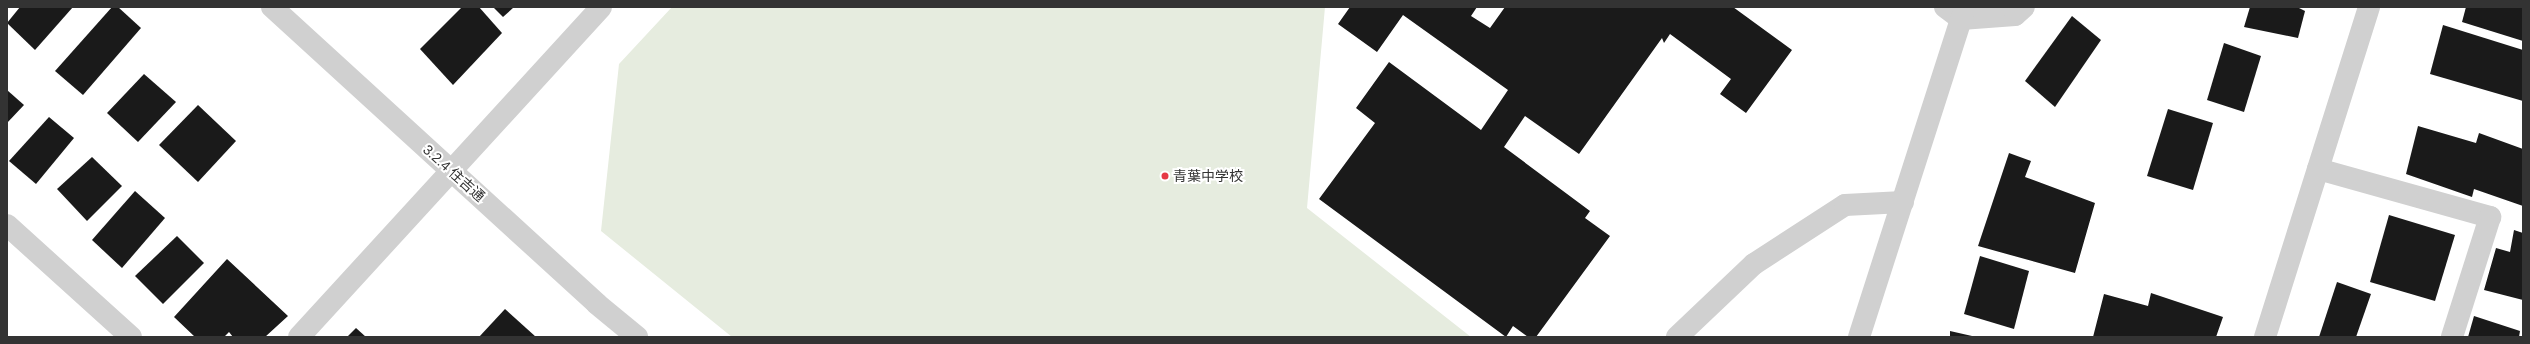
<!DOCTYPE html>
<meta charset="utf-8">
<style>
body{margin:0}
#map{position:relative;width:2530px;height:344px;overflow:hidden;background:#fff;font-family:Helvetica,"Noto Sans JP",sans-serif}
div>[style]{position:absolute}
.green>*{inset:0;background:#e6ecdf}
.building>*{inset:0;background:#1a1a1a}
.minor>*{height:22px;margin:-11px;padding:0 11px;transform-origin:11px;border-radius:11px;background:#d0d0d0}
.tertiary>*{height:22px;margin:-11px;padding:0 11px;transform-origin:11px;border-radius:11px;background:#d0d0d0}
.dots>*{width:11px;height:11px;translate:-50% -50%;box-sizing:border-box;border:2px solid #fff;border-radius:50%}
span{translate:-50% -50%;white-space:nowrap;text-align:center;line-height:1.15;-webkit-text-stroke:4px #fff;paint-order:stroke}
.street-label{font-size:14px;color:#333}
.poi-label{font-size:14px;color:#333}
.left{translate:0 -50%;text-align:left}
.frame{position:absolute;inset:0;border:8px solid #333;pointer-events:none}
</style>
<div id="map">
<div class="green">
<div style="clip-path:polygon(672px 7px,1325px 7px,1307px 208px,1471px 337px,732px 337px,601px 231px,619px 64px)"></div>
</div>
<div class="building">
<div style="clip-path:polygon(20px 7px,73px 7px,35px 50px,7px 23px)"></div>
<div style="clip-path:polygon(112px 7px,118px 7px,141px 28px,83px 95px,55px 71px)"></div>
<div style="clip-path:polygon(462px 7px,479px 7px,502px 33px,453px 85px,420px 49px)"></div>
<div style="clip-path:polygon(493px 7px,514px 7px,503px 17px)"></div>
<div style="clip-path:polygon(1350px 7px,1477px 7px,1471px 16px,1490px 28px,1505px 7px,1733px 7px,1792px 50px,1746px 113px,1720px 94px,1731px 79px,1670px 34px,1664px 43px,1662px 38px,1579px 154px,1525px 116px,1504px 147px,1590px 211px,1585px 218px,1610px 236px,1536px 337px,1528px 337px,1513px 326px,1506px 337px,1319px 199px,1375px 123px,1356px 108px,1389px 62px,1481px 130px,1508px 90px,1403px 15px,1377px 52px,1338px 24px)"></div>
<div style="clip-path:polygon(2250px 7px,2297px 7px,2305px 11px,2298px 38px,2244px 27px)"></div>
<div style="clip-path:polygon(2466px 7px,2523px 7px,2523px 41px,2462px 22px)"></div>
<div style="clip-path:polygon(2072px 16px,2101px 40px,2055px 107px,2025px 81px)"></div>
<div style="clip-path:polygon(2443px 25px,2523px 50px,2523px 101px,2430px 74px)"></div>
<div style="clip-path:polygon(2224px 43px,2261px 56px,2244px 112px,2207px 100px)"></div>
<div style="clip-path:polygon(144px 74px,176px 102px,138px 142px,107px 113px)"></div>
<div style="clip-path:polygon(7px 90px,24px 105px,7px 123px)"></div>
<div style="clip-path:polygon(198px 105px,236px 141px,198px 182px,159px 145px)"></div>
<div style="clip-path:polygon(2168px 109px,2213px 123px,2193px 190px,2147px 176px)"></div>
<div style="clip-path:polygon(49px 117px,74px 138px,36px 184px,9px 161px)"></div>
<div style="clip-path:polygon(2418px 126px,2476px 143px,2479px 133px,2523px 149px,2523px 206px,2474px 189px,2472px 197px,2406px 174px)"></div>
<div style="clip-path:polygon(2009px 153px,2031px 161px,2025px 177px,2095px 203px,2075px 273px,1978px 246px)"></div>
<div style="clip-path:polygon(92px 157px,122px 186px,87px 221px,57px 189px)"></div>
<div style="clip-path:polygon(135px 191px,165px 218px,122px 268px,92px 240px)"></div>
<div style="clip-path:polygon(2389px 215px,2455px 235px,2435px 301px,2370px 282px)"></div>
<div style="clip-path:polygon(2514px 230px,2523px 233px,2523px 300px,2484px 290px,2496px 248px,2510px 252px)"></div>
<div style="clip-path:polygon(177px 236px,204px 263px,163px 304px,135px 276px)"></div>
<div style="clip-path:polygon(1980px 256px,2029px 271px,2014px 329px,1964px 314px)"></div>
<div style="clip-path:polygon(227px 259px,288px 316px,265px 337px,233px 337px,229px 332px,224px 337px,195px 337px,174px 317px)"></div>
<div style="clip-path:polygon(2337px 282px,2371px 294px,2356px 337px,2319px 337px)"></div>
<div style="clip-path:polygon(2151px 293px,2223px 317px,2216px 337px,2093px 337px,2104px 294px,2148px 306px)"></div>
<div style="clip-path:polygon(505px 309px,536px 337px,479px 337px)"></div>
<div style="clip-path:polygon(2474px 316px,2520px 331px,2519px 337px,2468px 337px)"></div>
<div style="clip-path:polygon(356px 328px,366px 337px,347px 337px)"></div>
<div style="clip-path:polygon(1950px 331px,1972px 336px,1972px 337px,1950px 337px)"></div>
</div>
<div class="minor">
<div style="left:1945px;top:7px;width:20px;rotate:37deg"></div>
<div style="left:1961px;top:19px;width:54px;rotate:-4.2deg"></div>
<div style="left:2015px;top:15px;width:12px;rotate:-42deg"></div>
<div style="left:2318px;top:169px;width:179px;rotate:15.6deg"></div>
<div style="left:2490px;top:217px;width:126px;rotate:107.6deg"></div>
<div style="left:7px;top:225px;width:167px;rotate:42.1deg"></div>
<div style="left:299px;top:337px;width:447px;rotate:-47.5deg"></div>
<div style="left:1677px;top:337px;width:106px;rotate:-43.5deg"></div>
<div style="left:1754px;top:264px;width:108px;rotate:-33deg"></div>
<div style="left:1845px;top:205px;width:58px;rotate:-3deg"></div>
<div style="left:2265px;top:337px;width:346px;rotate:-72.5deg"></div>
</div>
<div class="tertiary">
<div style="left:272px;top:7px;width:440px;rotate:42.4deg"></div>
<div style="left:597px;top:304px;width:52px;rotate:39.5deg"></div>
<div style="left:1859px;top:337px;width:347px;rotate:-72.2deg"></div>
</div>
<div class="dots">
<div style="left:1165px;top:176px;background:#e63946"></div>
</div>
<div class="street-label">
<span style="left:454px;top:173px;rotate:42deg">3.2.4 住吉通</span>
</div>
<div class="poi-label">
<span class="left" style="left:1173px;top:176px">青葉中学校</span>
</div>
<div class="frame"></div>
</div>
